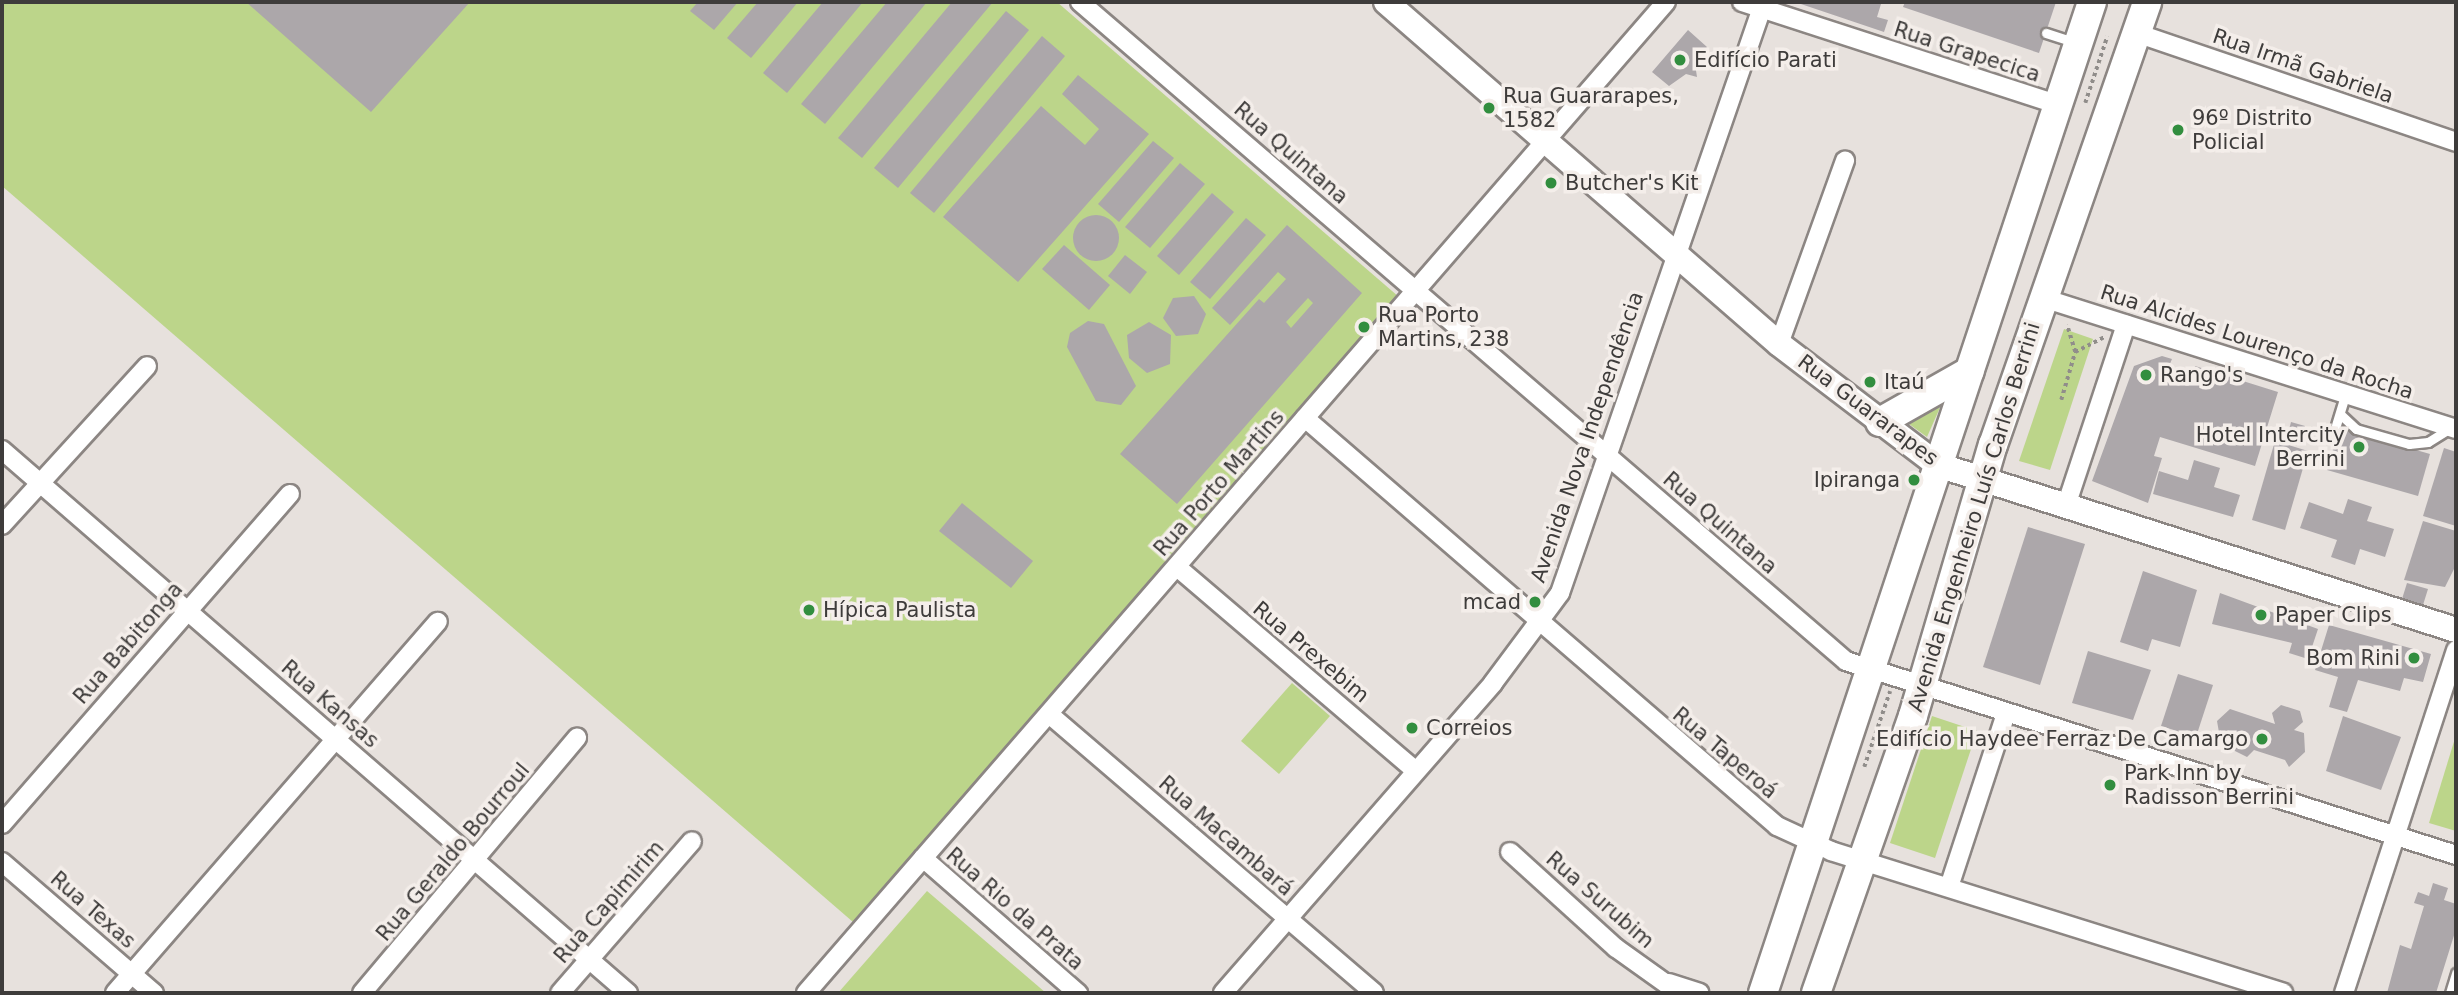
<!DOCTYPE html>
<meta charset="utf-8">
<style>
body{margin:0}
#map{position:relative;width:2458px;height:995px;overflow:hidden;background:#e7e1dd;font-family:"DejaVu Sans",sans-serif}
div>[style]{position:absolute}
.green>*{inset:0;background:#bcd58a}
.building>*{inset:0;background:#aca7aa}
.round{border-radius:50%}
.path>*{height:3.5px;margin-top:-1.75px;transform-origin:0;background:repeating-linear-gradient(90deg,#908d8a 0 3.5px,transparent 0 7px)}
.roads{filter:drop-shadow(2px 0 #8c8683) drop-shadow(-2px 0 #8c8683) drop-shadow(0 2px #8c8683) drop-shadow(0 -2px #8c8683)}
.lane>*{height:9px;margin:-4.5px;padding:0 4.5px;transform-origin:4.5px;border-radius:4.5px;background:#fff}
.street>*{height:18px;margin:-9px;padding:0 9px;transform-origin:9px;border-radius:9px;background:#fff}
.secondary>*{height:24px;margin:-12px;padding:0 12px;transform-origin:12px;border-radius:12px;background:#fff}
.primary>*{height:28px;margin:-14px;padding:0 14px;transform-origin:14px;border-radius:14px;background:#fff}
.dots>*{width:19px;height:19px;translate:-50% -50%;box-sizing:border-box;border:4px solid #f4eeea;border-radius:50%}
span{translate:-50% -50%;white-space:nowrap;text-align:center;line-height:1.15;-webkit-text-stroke:7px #f4eeea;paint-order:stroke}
.street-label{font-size:21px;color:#3e3c3b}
.poi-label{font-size:21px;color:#3e3c3b}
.left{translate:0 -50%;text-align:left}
.right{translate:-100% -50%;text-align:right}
.frame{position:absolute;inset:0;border:4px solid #3e3c3b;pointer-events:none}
</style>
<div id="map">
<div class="green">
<div style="clip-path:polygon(2px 2px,1057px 2px,1399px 297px,853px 922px,2px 186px)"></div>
<div style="clip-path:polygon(2064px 329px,2093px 339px,2050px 470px,2019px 461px)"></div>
<div style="clip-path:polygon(1946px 394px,1927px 437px,1898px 416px)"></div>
<div style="clip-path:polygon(1292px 683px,1330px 716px,1279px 774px,1241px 741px)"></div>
<div style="clip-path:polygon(1932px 716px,1977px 731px,1935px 858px,1890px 843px)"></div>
<div style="clip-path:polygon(2456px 735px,2456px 831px,2429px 823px)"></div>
<div style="clip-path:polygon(927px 891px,1046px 993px,838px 993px)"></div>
</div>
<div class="building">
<div style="clip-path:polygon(246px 2px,470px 2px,371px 112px)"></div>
<div style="clip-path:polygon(698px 2px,738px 2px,714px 30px,690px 11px)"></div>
<div style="clip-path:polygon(758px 2px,798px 2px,751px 58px,727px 38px)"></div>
<div style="clip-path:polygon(823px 2px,863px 2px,787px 93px,763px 73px)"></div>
<div style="clip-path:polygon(887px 2px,927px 2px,825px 124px,801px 104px)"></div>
<div style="clip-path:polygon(952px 2px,993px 2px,862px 158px,838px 138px)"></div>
<div style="clip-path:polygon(1795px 2px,1870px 2px,1881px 4px,1877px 17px,1888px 20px,1884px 32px)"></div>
<div style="clip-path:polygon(1905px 2px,2056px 2px,2039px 53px,1903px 7px)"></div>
<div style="clip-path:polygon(1006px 11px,1029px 30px,898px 188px,874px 168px)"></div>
<div style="clip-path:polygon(1688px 30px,1707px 47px,1695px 64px,1697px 77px,1686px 74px,1669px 86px,1652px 72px)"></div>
<div style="clip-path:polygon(1042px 36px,1065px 56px,934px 213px,910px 193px)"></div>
<div style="clip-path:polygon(1078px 75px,1149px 134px,1018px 282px,943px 217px,1041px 106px,1085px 145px,1099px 129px,1062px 94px)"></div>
<div style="clip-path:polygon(1153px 141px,1174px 158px,1119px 222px,1098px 204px)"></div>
<div style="clip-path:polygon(1180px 163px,1205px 184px,1150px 248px,1125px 227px)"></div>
<div style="clip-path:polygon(1212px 193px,1234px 212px,1179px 275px,1157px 256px)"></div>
<div class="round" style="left:1073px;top:215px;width:46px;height:46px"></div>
<div style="clip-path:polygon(1246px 218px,1266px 235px,1210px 299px,1190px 282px)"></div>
<div style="clip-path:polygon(evenodd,1287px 225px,1362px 293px,1177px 504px,1120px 454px,1259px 299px,1264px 303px,1286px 279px,1278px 272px,1230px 325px,1212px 308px,1287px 225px,1308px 298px,1313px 303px,1291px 328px,1286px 322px,1308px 298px)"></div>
<div style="clip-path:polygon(1064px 245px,1110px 285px,1089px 310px,1042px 269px)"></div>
<div style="clip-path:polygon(1125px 255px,1147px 272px,1130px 294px,1108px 276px)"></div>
<div style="clip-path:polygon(1194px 296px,1206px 314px,1198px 334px,1176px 336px,1163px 318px,1173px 298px)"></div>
<div style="clip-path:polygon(1088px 321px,1104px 324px,1136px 386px,1121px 405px,1096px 401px,1067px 347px,1070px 333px)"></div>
<div style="clip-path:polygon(1149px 322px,1171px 335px,1170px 364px,1147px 373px,1129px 358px,1127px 335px)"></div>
<div style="clip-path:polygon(2162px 356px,2172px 359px,2169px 366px,2193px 373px,2195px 366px,2278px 392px,2255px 466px,2160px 437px,2154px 456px,2162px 458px,2148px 503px,2092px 481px,2134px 366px)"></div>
<div style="clip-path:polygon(2291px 422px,2305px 426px,2301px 442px,2287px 438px)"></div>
<div style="clip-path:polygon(2339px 428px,2430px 454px,2418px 496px,2327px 470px)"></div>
<div style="clip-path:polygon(2275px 441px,2308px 451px,2285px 530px,2252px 520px)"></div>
<div style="clip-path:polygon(2444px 448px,2456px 452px,2456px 526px,2423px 516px)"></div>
<div style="clip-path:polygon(2194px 460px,2220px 468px,2214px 487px,2240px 495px,2233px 517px,2153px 494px,2159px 471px,2188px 480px)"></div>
<div style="clip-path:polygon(2348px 499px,2372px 507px,2367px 521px,2394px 529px,2385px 557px,2360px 549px,2355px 565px,2331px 557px,2337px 540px,2300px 528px,2309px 502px,2343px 514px)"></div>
<div style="clip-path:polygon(962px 503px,1033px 561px,1011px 588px,939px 531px)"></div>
<div style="clip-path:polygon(2423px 521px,2456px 531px,2456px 565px,2445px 587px,2404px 580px)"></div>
<div style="clip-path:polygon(2028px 527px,2085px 544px,2040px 685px,1983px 667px)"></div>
<div style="clip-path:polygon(2143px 571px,2197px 590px,2180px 647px,2152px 639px,2148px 651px,2120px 642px)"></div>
<div style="clip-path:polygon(2407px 583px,2428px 589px,2423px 605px,2402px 599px)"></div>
<div style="clip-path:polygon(2220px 593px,2318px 629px,2308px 659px,2289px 653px,2292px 643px,2212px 624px)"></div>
<div style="clip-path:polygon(2329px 625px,2431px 654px,2423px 682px,2404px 678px,2400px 691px,2358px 680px,2347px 712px,2329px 707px,2338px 677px,2315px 670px)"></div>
<div style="clip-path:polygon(2088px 651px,2151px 670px,2133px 720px,2072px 703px)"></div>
<div style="clip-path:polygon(2178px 674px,2213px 685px,2196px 737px,2161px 726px)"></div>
<div style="clip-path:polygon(2281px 705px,2300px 711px,2303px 722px,2294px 730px,2304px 733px,2305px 752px,2289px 767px,2285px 760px,2254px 750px,2247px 757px,2221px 744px,2217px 721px,2230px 709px,2275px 724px,2272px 713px)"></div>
<div style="clip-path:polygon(2343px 716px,2401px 737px,2381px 790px,2326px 771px)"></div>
<div style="clip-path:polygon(2433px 883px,2448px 888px,2444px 900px,2456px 904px,2456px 929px,2436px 993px,2387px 993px,2400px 945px,2411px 949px,2424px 906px,2414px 903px,2418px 892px,2429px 896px)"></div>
</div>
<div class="path">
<div style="left:2085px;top:103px;width:70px;rotate:-71.6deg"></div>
<div style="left:2075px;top:352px;width:33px;rotate:-27deg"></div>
<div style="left:2061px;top:400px;width:50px;rotate:-73.7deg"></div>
<div style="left:2075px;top:352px;width:28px;rotate:-107deg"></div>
<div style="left:1864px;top:767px;width:80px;rotate:-71.1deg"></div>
</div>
<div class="roads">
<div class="lane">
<div style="left:2046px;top:33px;width:28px;rotate:18deg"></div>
<div style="left:2340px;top:414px;width:22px;rotate:43deg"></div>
<div style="left:2356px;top:429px;width:55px;rotate:15.8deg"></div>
<div style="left:2409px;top:444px;width:19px;rotate:-6deg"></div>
<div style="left:2428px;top:442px;width:26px;rotate:-32deg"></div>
<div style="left:2336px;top:425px;width:31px;rotate:-73deg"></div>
<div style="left:2450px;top:993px;width:21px;rotate:-73deg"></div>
</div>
<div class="street">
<div style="left:1080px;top:2px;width:1010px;rotate:40.71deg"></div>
<div style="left:1846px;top:661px;width:640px;rotate:17.64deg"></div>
<div style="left:1742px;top:2px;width:333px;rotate:18deg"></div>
<div style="left:2136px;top:33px;width:338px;rotate:18.8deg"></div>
<div style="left:2043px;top:298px;width:433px;rotate:17.6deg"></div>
<div style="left:1779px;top:344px;width:195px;rotate:-70.2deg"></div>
<div style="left:1305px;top:418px;width:624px;rotate:40.84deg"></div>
<div style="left:1777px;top:826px;width:60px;rotate:24.8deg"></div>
<div style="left:1831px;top:851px;width:474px;rotate:17.4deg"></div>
<div style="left:2px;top:450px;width:829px;rotate:40.94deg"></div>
<div style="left:2066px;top:506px;width:191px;rotate:-71.7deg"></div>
<div style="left:2px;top:525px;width:215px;rotate:-47.6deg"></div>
<div style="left:1177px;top:567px;width:314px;rotate:40.5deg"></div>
<div style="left:1049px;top:714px;width:428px;rotate:40.6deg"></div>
<div style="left:2px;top:824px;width:438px;rotate:-48.9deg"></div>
<div style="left:1510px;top:852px;width:143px;rotate:42.2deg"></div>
<div style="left:1616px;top:948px;width:77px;rotate:35.5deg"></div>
<div style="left:923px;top:858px;width:206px;rotate:41.1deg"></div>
<div style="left:2px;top:862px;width:201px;rotate:40.8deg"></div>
<div style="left:1949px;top:887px;width:182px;rotate:-71.8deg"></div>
<div style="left:1669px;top:983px;width:32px;rotate:18deg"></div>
<div style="left:115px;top:993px;width:492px;rotate:-49deg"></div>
<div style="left:362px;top:993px;width:334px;rotate:-49.9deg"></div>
<div style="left:560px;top:993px;width:201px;rotate:-49deg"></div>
<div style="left:806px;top:993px;width:1312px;rotate:-49.05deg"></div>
<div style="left:1223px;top:993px;width:411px;rotate:-48.9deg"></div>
<div style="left:1493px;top:683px;width:112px;rotate:-53.3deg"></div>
<div style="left:1560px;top:593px;width:625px;rotate:-70.96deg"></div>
<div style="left:2344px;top:993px;width:361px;rotate:-71.9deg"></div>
</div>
<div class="secondary">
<div style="left:1386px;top:2px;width:521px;rotate:41.03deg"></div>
<div style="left:1779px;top:344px;width:200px;rotate:37.3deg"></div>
<div style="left:1938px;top:465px;width:544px;rotate:17.67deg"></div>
</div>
<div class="primary">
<div style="left:1880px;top:422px;width:103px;rotate:-29.5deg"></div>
<div style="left:1763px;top:993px;width:1044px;rotate:-71.63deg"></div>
<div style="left:1816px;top:993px;width:293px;rotate:-70.7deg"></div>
<div style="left:1913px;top:716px;width:283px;rotate:-73.6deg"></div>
<div style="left:1993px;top:445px;width:469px;rotate:-70.8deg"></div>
</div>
</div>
<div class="dots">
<div style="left:1680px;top:60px;background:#328e3f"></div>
<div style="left:1489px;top:108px;background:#328e3f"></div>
<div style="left:2178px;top:130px;background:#328e3f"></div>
<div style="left:1551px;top:183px;background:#328e3f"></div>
<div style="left:1364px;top:327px;background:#328e3f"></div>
<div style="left:2146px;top:375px;background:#328e3f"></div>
<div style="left:1870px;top:382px;background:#328e3f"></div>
<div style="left:2359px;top:447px;background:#328e3f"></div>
<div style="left:1914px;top:480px;background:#328e3f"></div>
<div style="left:1535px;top:602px;background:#328e3f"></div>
<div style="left:809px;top:610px;background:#328e3f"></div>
<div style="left:2261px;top:615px;background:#328e3f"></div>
<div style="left:2414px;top:658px;background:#328e3f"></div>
<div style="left:1412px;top:728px;background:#328e3f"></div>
<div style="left:2262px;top:739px;background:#328e3f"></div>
<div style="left:2110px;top:785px;background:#328e3f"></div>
</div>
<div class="street-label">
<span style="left:1967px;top:52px;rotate:18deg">Rua Grapecica</span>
<span style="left:2303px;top:66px;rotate:19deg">Rua Irmã Gabriela</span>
<span style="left:1291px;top:153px;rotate:41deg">Rua Quintana</span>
<span style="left:2257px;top:342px;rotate:18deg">Rua Alcides Lourenço da Rocha</span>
<span style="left:1868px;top:410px;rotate:37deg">Rua Guararapes</span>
<span style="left:1587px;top:437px;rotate:-71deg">Avenida Nova Independência</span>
<span style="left:1219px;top:483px;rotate:-49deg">Rua Porto Martins</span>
<span style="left:1974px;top:517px;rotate:-73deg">Avenida Engenheiro Luís Carlos Berrini</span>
<span style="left:1720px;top:523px;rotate:41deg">Rua Quintana</span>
<span style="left:128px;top:643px;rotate:-49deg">Rua Babitonga</span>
<span style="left:1311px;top:652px;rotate:40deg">Rua Prexebim</span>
<span style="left:330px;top:704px;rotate:41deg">Rua Kansas</span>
<span style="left:1725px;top:753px;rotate:40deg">Rua Taperoá</span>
<span style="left:1226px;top:836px;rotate:41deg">Rua Macambará</span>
<span style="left:453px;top:852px;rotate:-50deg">Rua Geraldo Bourroul</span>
<span style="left:1600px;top:900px;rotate:41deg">Rua Surubim</span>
<span style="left:609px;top:902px;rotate:-49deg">Rua Capimirim</span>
<span style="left:1015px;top:909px;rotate:41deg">Rua Rio da Prata</span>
<span style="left:93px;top:910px;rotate:41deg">Rua Texas</span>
</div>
<div class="poi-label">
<span class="left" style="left:1694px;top:60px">Edifício Parati</span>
<span class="left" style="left:1503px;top:108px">Rua Guararapes,<br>1582</span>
<span class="left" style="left:2192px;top:130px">96º Distrito<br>Policial</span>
<span class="left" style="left:1565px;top:183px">Butcher's Kit</span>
<span class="left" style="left:1378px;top:327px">Rua Porto<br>Martins, 238</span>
<span class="left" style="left:2160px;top:375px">Rango's</span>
<span class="left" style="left:1884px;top:382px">Itaú</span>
<span class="right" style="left:2345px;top:447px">Hotel Intercity<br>Berrini</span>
<span class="right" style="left:1900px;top:480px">Ipiranga</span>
<span class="right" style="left:1521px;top:602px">mcad</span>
<span class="left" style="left:823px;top:610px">Hípica Paulista</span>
<span class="left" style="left:2275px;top:615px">Paper Clips</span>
<span class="right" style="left:2400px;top:658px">Bom Rini</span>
<span class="left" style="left:1426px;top:728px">Correios</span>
<span class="right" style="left:2248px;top:739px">Edifício Haydee Ferraz De Camargo</span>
<span class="left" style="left:2124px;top:785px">Park Inn by<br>Radisson Berrini</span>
</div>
<div class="frame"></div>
</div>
